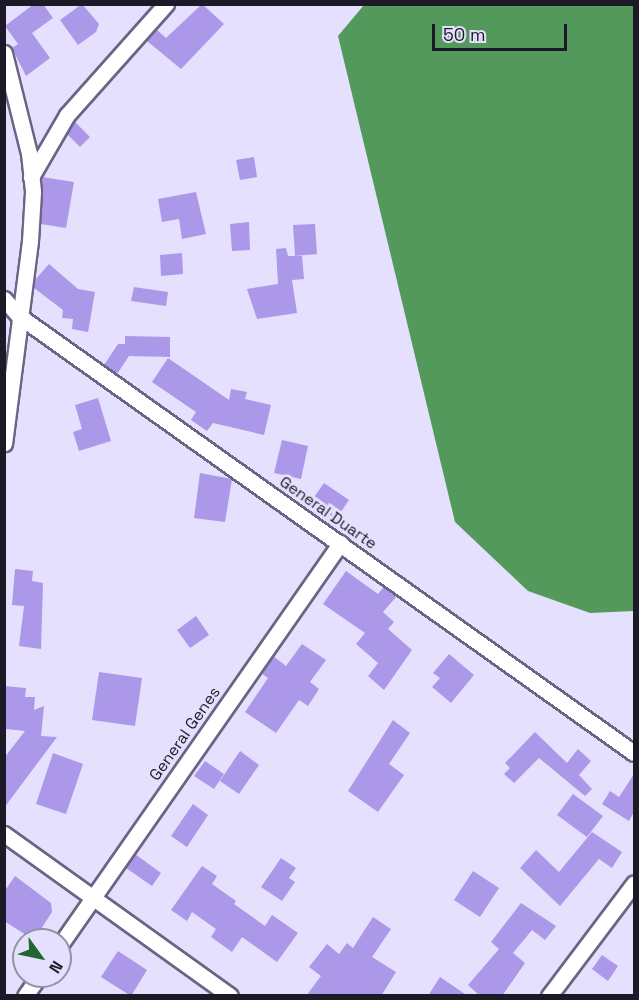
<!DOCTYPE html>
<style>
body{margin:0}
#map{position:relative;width:639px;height:1000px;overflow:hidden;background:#e5e0fd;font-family:"Space Grotesk",sans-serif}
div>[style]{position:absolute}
.water>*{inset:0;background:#53995c}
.building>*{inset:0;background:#ab98e8}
.roads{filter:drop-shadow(2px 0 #6b6484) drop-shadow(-2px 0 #6b6484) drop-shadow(0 2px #6b6484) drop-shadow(0 -2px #6b6484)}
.street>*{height:15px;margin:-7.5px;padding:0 7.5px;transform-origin:7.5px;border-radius:7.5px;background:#fff}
span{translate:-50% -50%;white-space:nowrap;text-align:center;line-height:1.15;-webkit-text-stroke:6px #e5e0fd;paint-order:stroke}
.street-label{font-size:16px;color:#1d1a27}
.frame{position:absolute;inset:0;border:6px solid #1d1a27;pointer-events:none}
.north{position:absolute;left:12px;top:928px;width:60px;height:60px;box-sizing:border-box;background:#e5e0fd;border:2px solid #9591a7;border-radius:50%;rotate:123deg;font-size:16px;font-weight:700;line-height:24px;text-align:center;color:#1d1a27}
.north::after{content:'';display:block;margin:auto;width:21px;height:27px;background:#23652f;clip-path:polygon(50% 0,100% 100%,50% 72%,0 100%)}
.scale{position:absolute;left:432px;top:24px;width:135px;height:27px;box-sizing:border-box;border:3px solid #1d1a27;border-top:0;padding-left:8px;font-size:18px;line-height:21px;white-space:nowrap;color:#1d1a27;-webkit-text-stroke:4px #e5e0fd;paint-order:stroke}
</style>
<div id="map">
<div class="water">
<div style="clip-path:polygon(364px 5px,634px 5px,634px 611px,590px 613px,528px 591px,455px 522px,338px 36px)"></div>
</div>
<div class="building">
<div style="clip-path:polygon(34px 4px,43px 4px,53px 18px,32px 33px,50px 58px,26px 76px,12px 48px,18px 44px,5px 26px)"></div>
<div style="clip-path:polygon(82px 4px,99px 24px,96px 32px,78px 45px,60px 20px)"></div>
<div style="clip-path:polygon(202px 4px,224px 24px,181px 69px,147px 41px,157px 30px,166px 38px)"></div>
<div style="clip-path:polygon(75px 122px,90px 137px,80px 147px,67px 134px)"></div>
<div style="clip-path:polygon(254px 157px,257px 177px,240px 180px,236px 160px)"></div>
<div style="clip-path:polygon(42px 177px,74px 182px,66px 228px,41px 224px)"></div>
<div style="clip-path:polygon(196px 192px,206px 234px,182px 239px,179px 219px,162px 222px,158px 199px)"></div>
<div style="clip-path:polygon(249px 222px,250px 250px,232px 251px,230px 224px)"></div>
<div style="clip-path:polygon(315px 224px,317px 254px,295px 256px,293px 225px)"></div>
<div style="clip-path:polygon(286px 248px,288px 256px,302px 256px,304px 279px,292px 280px,297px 313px,257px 319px,247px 289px,278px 284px,276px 249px)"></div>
<div style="clip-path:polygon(182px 253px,183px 274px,161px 276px,160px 255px)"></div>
<div style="clip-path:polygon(49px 264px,78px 289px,95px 292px,88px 332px,72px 329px,73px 319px,62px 318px,63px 310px,34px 288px,35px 280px)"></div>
<div style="clip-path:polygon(134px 287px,168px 292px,166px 306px,131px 301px)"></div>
<div style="clip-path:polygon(125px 336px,170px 337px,170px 357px,129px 356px,117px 374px,104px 365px,118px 344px,125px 344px)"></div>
<div style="clip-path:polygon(168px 358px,229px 400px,231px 389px,247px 392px,245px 399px,271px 405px,264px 435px,213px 423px,207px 431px,191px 420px,196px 412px,152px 382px)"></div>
<div style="clip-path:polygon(98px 398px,111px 441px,79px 451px,73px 432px,82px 429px,75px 405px)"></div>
<div style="clip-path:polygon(282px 440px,308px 446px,301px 479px,274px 473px)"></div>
<div style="clip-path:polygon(200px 473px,232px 479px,225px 522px,194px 518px)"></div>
<div style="clip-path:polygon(324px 483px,349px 500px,332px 525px,307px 507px)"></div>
<div style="clip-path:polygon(15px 569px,33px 571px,32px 581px,43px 583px,41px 649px,19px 646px,24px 606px,12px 605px)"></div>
<div style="clip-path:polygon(346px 571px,378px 594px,384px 587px,396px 597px,383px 612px,394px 622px,388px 629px,412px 650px,384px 690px,368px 676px,378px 663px,356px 644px,365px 633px,323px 604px)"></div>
<div style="clip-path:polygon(196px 616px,209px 635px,190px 648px,177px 630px)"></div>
<div style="clip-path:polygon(302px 644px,326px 660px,310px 682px,319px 689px,308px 706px,299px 700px,276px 733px,245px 712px,268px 678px,261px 673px,273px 656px,286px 666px)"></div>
<div style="clip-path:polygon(449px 654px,474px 675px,451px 703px,432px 687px,440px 678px,433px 673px)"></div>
<div style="clip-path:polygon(99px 672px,142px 678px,135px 726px,92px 720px)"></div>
<div style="clip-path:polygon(4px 686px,26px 688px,25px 697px,35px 697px,34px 710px,44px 706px,41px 736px,57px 737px,4px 808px,4px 758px,25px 731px,6px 729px)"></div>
<div style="clip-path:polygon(393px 720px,410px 733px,389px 764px,404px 775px,378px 812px,348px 791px)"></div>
<div style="clip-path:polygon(535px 732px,567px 763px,578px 749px,591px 761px,579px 775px,592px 789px,585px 796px,539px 758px,514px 783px,504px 774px,510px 768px,505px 763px)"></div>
<div style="clip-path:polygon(240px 751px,259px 765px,239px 794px,220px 781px)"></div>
<div style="clip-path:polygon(53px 753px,83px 764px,66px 814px,36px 804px)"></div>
<div style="clip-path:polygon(205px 761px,224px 774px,214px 789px,194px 776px)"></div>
<div style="clip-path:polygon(634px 774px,634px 812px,629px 821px,602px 804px,610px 791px,619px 797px)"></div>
<div style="clip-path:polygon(573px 794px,603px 816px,587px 837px,557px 815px)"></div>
<div style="clip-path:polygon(193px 804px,208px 815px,187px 847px,171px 836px)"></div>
<div style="clip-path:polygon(592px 832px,622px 852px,612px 868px,599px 859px,560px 906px,520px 868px,536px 850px,559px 872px)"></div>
<div style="clip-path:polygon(135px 854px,161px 873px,152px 886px,126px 868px)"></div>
<div style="clip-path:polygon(281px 858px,296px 868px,289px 878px,295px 882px,282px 901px,261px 887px)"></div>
<div style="clip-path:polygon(202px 866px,217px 876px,212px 884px,236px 901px,234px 904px,265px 926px,272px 915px,298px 933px,277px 962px,242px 937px,232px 952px,211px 937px,216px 929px,192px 912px,187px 921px,171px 910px)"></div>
<div style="clip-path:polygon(473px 871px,499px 888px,480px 917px,454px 900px)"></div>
<div style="clip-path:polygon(15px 876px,51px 903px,52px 912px,34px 940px,4px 921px,4px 892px)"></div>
<div style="clip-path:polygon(521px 903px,556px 926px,545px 940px,532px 930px,513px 953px,525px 963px,502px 996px,480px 996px,468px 985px,499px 949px,491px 942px)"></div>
<div style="clip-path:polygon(373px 917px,391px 929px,372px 957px,396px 972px,381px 996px,306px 996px,321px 976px,309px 967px,327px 944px,339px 954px,347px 943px,353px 948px)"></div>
<div style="clip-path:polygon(118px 951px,147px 970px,131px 996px,101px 977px)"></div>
<div style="clip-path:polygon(602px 955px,618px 966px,608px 981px,592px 969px)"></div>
<div style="clip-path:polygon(440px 977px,468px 996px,428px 996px)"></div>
</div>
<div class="roads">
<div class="street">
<div style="left:4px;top:53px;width:103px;rotate:76deg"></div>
<div style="left:29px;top:153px;width:39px;rotate:84deg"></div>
<div style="left:33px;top:192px;width:49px;rotate:93.5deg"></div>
<div style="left:30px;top:241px;width:204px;rotate:97.3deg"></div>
<div style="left:31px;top:177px;width:72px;rotate:-59.9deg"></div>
<div style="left:67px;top:115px;width:149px;rotate:-48.3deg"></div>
<div style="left:4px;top:299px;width:23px;rotate:49deg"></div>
<div style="left:19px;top:316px;width:754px;rotate:35.4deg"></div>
<div style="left:4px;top:834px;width:278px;rotate:35.6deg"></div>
<div style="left:60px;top:945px;width:490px;rotate:-55.1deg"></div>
<div style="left:25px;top:996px;width:24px;rotate:-55deg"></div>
<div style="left:549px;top:996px;width:141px;rotate:-53deg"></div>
</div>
</div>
<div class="street-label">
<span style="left:328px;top:513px;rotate:35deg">General Duarte</span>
<span style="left:185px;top:734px;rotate:-55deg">General Genes</span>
</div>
<div class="frame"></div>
<div class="north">N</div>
<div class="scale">50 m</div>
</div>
